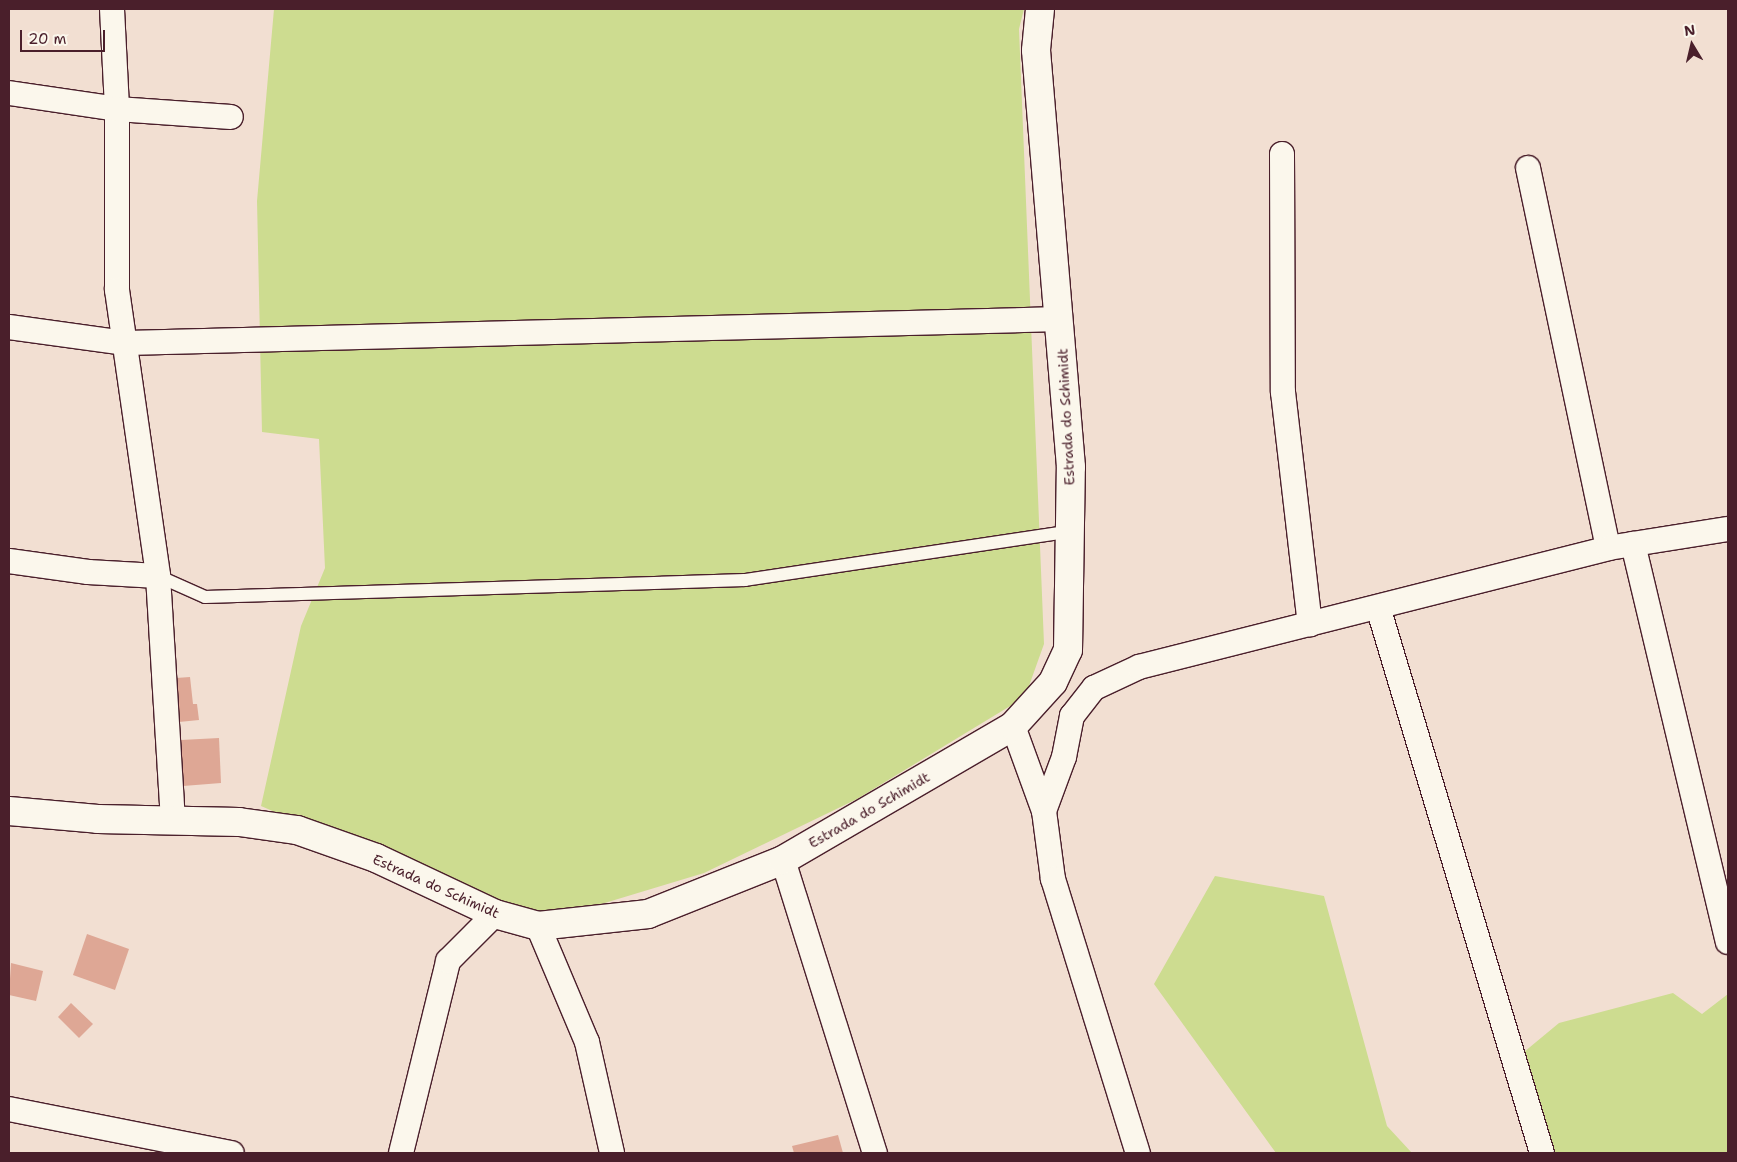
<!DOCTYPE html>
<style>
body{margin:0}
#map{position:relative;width:1737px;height:1162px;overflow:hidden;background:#f2dfd2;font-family:"Shantell Sans",sans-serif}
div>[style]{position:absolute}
.green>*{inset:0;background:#cddc90}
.building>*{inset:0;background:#dea795}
.roads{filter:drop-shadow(1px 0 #4a1f2b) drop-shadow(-1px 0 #4a1f2b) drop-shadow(0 1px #4a1f2b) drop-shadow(0 -1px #4a1f2b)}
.service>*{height:12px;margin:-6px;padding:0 6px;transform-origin:6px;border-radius:6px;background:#fbf7ec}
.minor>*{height:24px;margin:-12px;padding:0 12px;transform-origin:12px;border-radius:12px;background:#fbf7ec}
.tertiary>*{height:28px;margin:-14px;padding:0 14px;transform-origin:14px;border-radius:14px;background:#fbf7ec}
span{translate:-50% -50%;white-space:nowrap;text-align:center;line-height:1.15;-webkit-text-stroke:4.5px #fbf7ec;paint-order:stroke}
.street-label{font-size:14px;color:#4a1f2b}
.frame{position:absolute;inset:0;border:10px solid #4a1f2b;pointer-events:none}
.north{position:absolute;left:1667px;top:20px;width:50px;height:50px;-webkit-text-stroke:4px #fbf7ec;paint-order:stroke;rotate:351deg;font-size:14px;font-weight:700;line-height:20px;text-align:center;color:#4a1f2b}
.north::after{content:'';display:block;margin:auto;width:18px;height:22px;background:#4a1f2b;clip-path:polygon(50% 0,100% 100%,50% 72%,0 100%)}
.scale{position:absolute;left:20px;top:30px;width:85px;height:22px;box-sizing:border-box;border:2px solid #4a1f2b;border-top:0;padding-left:6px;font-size:15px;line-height:18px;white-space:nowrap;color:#4a1f2b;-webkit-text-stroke:4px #fbf7ec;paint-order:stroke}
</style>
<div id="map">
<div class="green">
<div style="clip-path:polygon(274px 9px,1024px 9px,1019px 29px,1044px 644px,1025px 697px,857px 799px,704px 873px,565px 915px,496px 908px,261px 806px,301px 626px,325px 568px,319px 439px,262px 432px,257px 201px)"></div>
<div style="clip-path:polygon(1215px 876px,1324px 896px,1387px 1126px,1412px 1153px,1276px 1153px,1154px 984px)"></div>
<div style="clip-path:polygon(1673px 993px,1702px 1014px,1728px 994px,1728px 1153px,1550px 1153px,1513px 1061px,1559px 1023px)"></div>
</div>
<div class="building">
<div style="clip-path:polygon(190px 677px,193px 704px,197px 704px,199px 720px,179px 722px,176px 678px)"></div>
<div style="clip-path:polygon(219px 738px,221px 783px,183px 786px,181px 740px)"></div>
<div style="clip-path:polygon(87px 934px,129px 949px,115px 990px,73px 975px)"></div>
<div style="clip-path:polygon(11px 963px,43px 971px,36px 1001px,9px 995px)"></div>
<div style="clip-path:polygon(71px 1003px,93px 1024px,79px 1038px,58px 1017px)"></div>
<div style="clip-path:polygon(838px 1135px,843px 1153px,794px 1153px,792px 1146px)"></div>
</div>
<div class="roads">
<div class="service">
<div style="left:158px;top:576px;width:51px;rotate:24.1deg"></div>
<div style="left:205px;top:597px;width:540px;rotate:-1.8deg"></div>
<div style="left:745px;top:580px;width:327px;rotate:-8.5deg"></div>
</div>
<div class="minor">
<div style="left:112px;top:9px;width:100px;rotate:87.1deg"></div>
<div style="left:117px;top:109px;width:181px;rotate:90deg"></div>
<div style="left:117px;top:290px;width:289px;rotate:81.8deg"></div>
<div style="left:158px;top:576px;width:243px;rotate:86.5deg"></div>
<div style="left:9px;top:93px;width:109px;rotate:8.4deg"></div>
<div style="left:117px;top:109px;width:114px;rotate:4deg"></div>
<div style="left:1282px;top:154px;width:238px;rotate:89.8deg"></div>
<div style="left:1283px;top:392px;width:234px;rotate:83.4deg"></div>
<div style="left:1528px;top:168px;width:388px;rotate:78.1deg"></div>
<div style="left:9px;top:327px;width:118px;rotate:7.8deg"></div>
<div style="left:126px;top:343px;width:934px;rotate:-1.47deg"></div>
<div style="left:1633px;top:544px;width:409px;rotate:76.6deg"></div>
<div style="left:9px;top:561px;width:80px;rotate:7.9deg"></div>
<div style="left:88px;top:572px;width:70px;rotate:3.3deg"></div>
<div style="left:1378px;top:607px;width:570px;rotate:73.28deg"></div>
<div style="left:1013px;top:726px;width:90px;rotate:70deg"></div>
<div style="left:1044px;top:811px;width:69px;rotate:82.5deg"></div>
<div style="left:1053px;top:879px;width:287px;rotate:72.8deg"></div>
<div style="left:1044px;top:811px;width:58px;rotate:-69.7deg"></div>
<div style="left:1064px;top:757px;width:42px;rotate:-79deg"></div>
<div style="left:1072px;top:716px;width:36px;rotate:-52deg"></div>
<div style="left:1094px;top:688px;width:50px;rotate:-25deg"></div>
<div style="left:1139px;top:667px;width:484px;rotate:-14.2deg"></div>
<div style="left:1608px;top:548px;width:121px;rotate:-9deg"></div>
<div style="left:783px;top:860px;width:307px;rotate:72.6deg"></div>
<div style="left:538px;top:926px;width:126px;rotate:67.1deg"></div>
<div style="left:587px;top:1042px;width:114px;rotate:77.3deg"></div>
<div style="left:9px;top:1109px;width:227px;rotate:11.2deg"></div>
<div style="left:401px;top:1153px;width:198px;rotate:-76.2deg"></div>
<div style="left:448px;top:961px;width:66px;rotate:-45deg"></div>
</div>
<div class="tertiary">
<div style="left:9px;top:811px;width:89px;rotate:5.1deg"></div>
<div style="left:98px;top:819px;width:141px;rotate:1.2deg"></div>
<div style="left:239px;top:822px;width:59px;rotate:7.9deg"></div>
<div style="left:297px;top:830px;width:84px;rotate:19.5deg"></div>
<div style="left:376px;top:858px;width:132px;rotate:25.2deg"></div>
<div style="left:495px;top:914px;width:45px;rotate:15.6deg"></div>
<div style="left:538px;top:926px;width:111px;rotate:-6.2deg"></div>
<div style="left:648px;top:914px;width:145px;rotate:-21.8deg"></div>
<div style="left:783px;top:860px;width:266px;rotate:-30.2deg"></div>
<div style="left:1013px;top:726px;width:59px;rotate:-47.7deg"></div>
<div style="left:1053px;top:682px;width:35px;rotate:-65deg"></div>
<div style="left:1068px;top:650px;width:183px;rotate:-89.1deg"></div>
<div style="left:1071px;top:467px;width:418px;rotate:-94.8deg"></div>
<div style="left:1036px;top:50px;width:41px;rotate:-84.4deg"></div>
</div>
</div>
<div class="street-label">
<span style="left:1066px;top:417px;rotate:-93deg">Estrada do Schimidt</span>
<span style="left:869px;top:810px;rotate:-30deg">Estrada do Schimidt</span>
<span style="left:436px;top:886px;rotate:24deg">Estrada do Schimidt</span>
</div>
<div class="frame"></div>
<div class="north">N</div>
<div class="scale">20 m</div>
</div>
